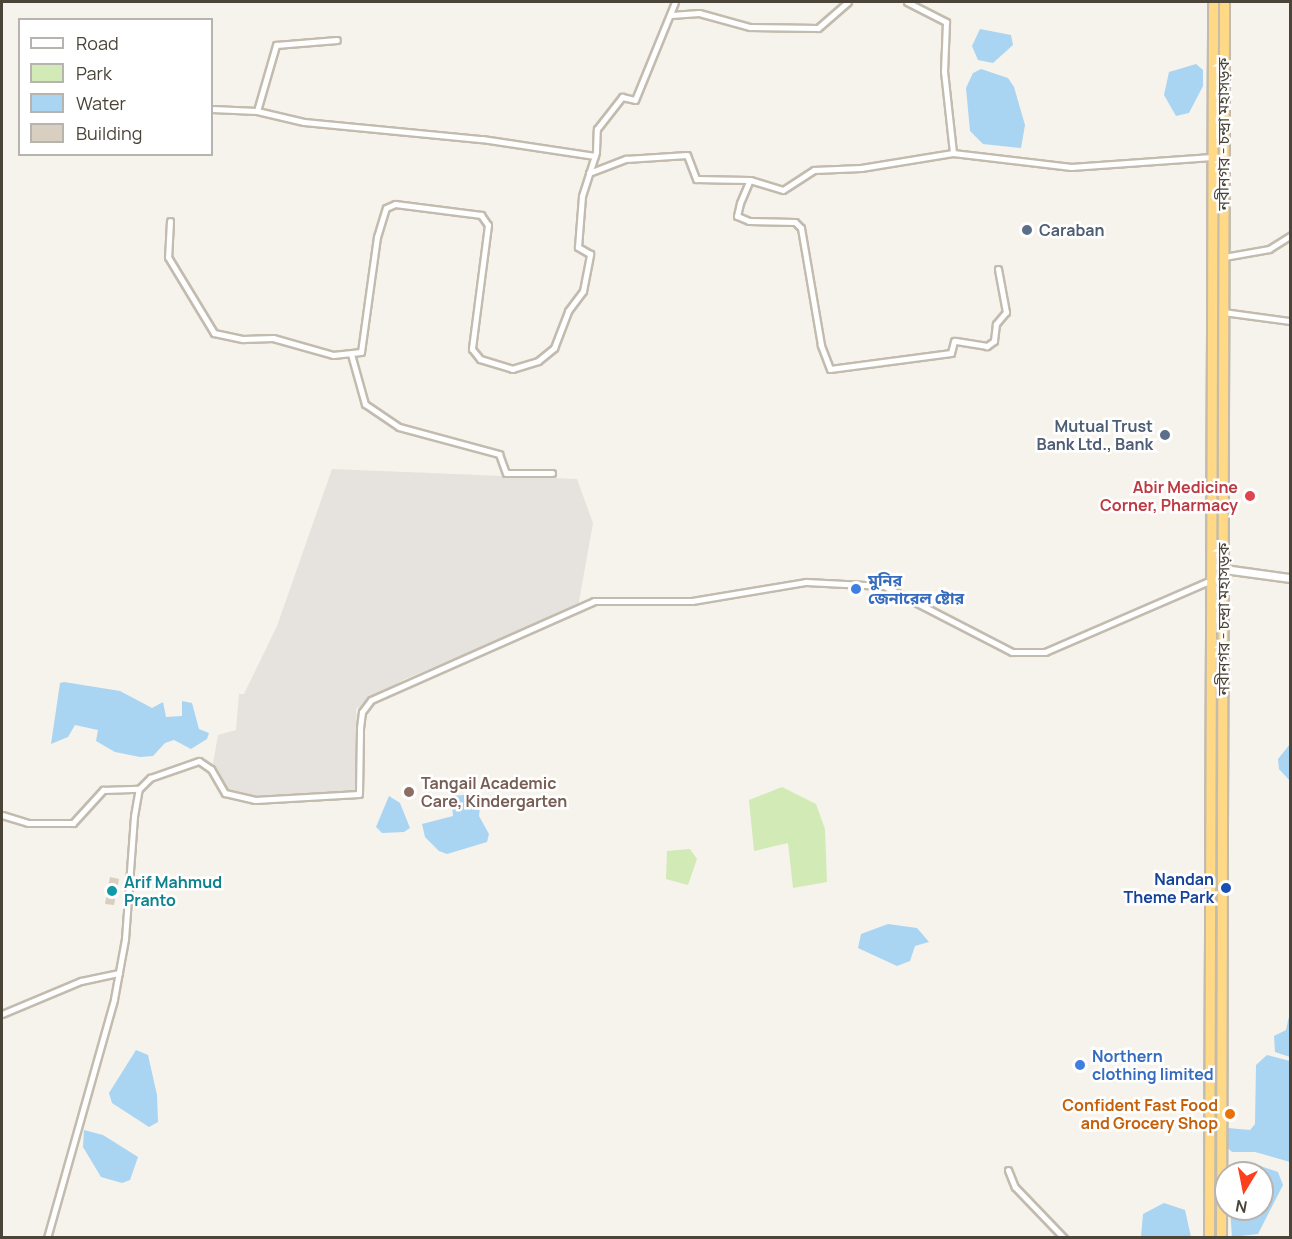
<!DOCTYPE html>
<meta charset="utf-8">
<style>
body{margin:0}
#map{position:relative;width:1292px;height:1239px;overflow:hidden;background:#f6f3ec;font-family:Manrope,"Noto Sans Bengali",sans-serif}
div>[style]{position:absolute}
.industrial>*{inset:0;background:#e6e2dd}
.green>*{inset:0;background:#d2eab5}
.water>*{inset:0;background:#a9d4f2}
.building>*{inset:0;background:#d8cfc1}
.roads{filter:drop-shadow(2px 0 #c2bbae) drop-shadow(-2px 0 #c2bbae) drop-shadow(0 2px #c2bbae) drop-shadow(0 -2px #c2bbae)}
.minor>*{height:5px;margin:-2.5px;padding:0 2.5px;transform-origin:2.5px;border-radius:2.5px;background:#fff}
.tertiary>*{height:7px;margin:-3.5px;padding:0 3.5px;transform-origin:3.5px;border-radius:3.5px;background:#fff}
.trunk>*{height:9px;margin:-4.5px;padding:0 4.5px;transform-origin:4.5px;border-radius:4.5px;background:#ffd985}
.dots>*{width:16px;height:16px;translate:-50% -50%;box-sizing:border-box;border:3px solid #fff;border-radius:50%}
span{translate:-50% -50%;white-space:nowrap;text-align:center;line-height:1.15;-webkit-text-stroke:5px #fff;paint-order:stroke}
.street-label{font-size:16px;color:#4b4439}
.service-label{font-size:16px;color:#4e5e75;font-weight:700}
.left{translate:0 -50%;text-align:left}
.right{translate:-100% -50%;text-align:right}
.health-label{font-size:16px;color:#be3a42;font-weight:700}
.shop-label{font-size:16px;color:#366cbe;font-weight:700}
.education-label{font-size:16px;color:#785e54;font-weight:700}
.transit-label{font-size:16px;color:#164399;font-weight:700}
.culture-label{font-size:16px;color:#0d838f;font-weight:700}
.food-label{font-size:16px;color:#c56008;font-weight:700}
.frame{position:absolute;inset:0;border:3px solid #4b4439;pointer-events:none}
.legend{position:absolute;left:18px;top:18px;width:195px;height:138px;box-sizing:border-box;background:#fff;border:2px solid #b7b4b0;margin:0;padding:8px 10px;list-style:none;font-size:18px;color:#4b4439}
.legend li{display:flex;align-items:center;gap:12px;height:30px}
.legend b{width:30px;border:2px solid #b7b4b0}
.north{position:absolute;left:1214px;top:1161px;width:60px;height:60px;box-sizing:border-box;background:#fff;border:2px solid #b7b4b0;border-radius:50%;rotate:190deg;font-size:16px;font-weight:700;line-height:24px;text-align:center;color:#4b4439}
.north::after{content:'';display:block;margin:auto;width:21px;height:27px;background:#fc3f1d;clip-path:polygon(50% 0,100% 100%,50% 72%,0 100%)}
</style>
<div id="map">
<div class="industrial">
<div style="clip-path:polygon(332px 469px,577px 479px,593px 523px,578px 607px,403px 680px,356px 709px,361px 767px,357px 793px,272px 798px,231px 792px,212px 769px,218px 735px,236px 730px,239px 694px,244px 694px,277px 626px)"></div>
</div>
<div class="green">
<div style="clip-path:polygon(782px 787px,816px 804px,825px 829px,827px 882px,793px 888px,788px 843px,754px 851px,749px 800px)"></div>
<div style="clip-path:polygon(690px 849px,697px 859px,688px 885px,666px 879px,667px 851px)"></div>
</div>
<div class="water">
<div style="clip-path:polygon(980px 29px,1011px 35px,1013px 45px,993px 63px,978px 60px,972px 46px)"></div>
<div style="clip-path:polygon(1196px 64px,1203px 70px,1203px 86px,1189px 113px,1176px 116px,1164px 95px,1169px 72px)"></div>
<div style="clip-path:polygon(981px 69px,1008px 78px,1014px 87px,1025px 125px,1021px 148px,983px 144px,970px 131px,966px 88px,973px 73px)"></div>
<div style="clip-path:polygon(64px 682px,120px 691px,152px 708px,163px 702px,166px 717px,182px 716px,182px 701px,192px 703px,199px 729px,209px 733px,207px 739px,191px 749px,174px 740px,165px 743px,153px 756px,140px 757px,115px 752px,96px 741px,98px 730px,75px 725px,68px 737px,51px 744px,60px 683px)"></div>
<div style="clip-path:polygon(1290px 744px,1290px 781px,1279px 769px,1278px 759px)"></div>
<div style="clip-path:polygon(476px 794px,481px 799px,479px 816px,489px 834px,487px 842px,447px 854px,439px 851px,425px 837px,422px 824px,453px 816px,451px 796px)"></div>
<div style="clip-path:polygon(389px 796px,400px 803px,410px 828px,404px 832px,382px 833px,376px 827px)"></div>
<div style="clip-path:polygon(888px 924px,917px 928px,929px 942px,915px 946px,910px 961px,897px 966px,858px 948px,861px 934px)"></div>
<div style="clip-path:polygon(1290px 1012px,1290px 1057px,1275px 1052px,1274px 1036px,1286px 1030px)"></div>
<div style="clip-path:polygon(136px 1050px,148px 1055px,157px 1095px,158px 1122px,149px 1127px,112px 1103px,109px 1093px)"></div>
<div style="clip-path:polygon(1267px 1055px,1290px 1061px,1290px 1162px,1255px 1152px,1232px 1152px,1227px 1147px,1228px 1128px,1250px 1130px,1255px 1124px,1256px 1065px)"></div>
<div style="clip-path:polygon(84px 1130px,103px 1135px,138px 1157px,130px 1180px,122px 1183px,101px 1177px,83px 1147px)"></div>
<div style="clip-path:polygon(1246px 1161px,1278px 1172px,1283px 1185px,1258px 1234px,1232px 1237px,1230px 1209px,1262px 1209px,1262px 1173px,1233px 1173px,1237px 1162px)"></div>
<div style="clip-path:polygon(1164px 1203px,1185px 1210px,1191px 1237px,1141px 1237px,1143px 1214px)"></div>
</div>
<div class="building">
<div style="clip-path:polygon(110px 877px,119px 879px,114px 905px,105px 904px)"></div>
</div>
<div class="roads">
<div class="minor">
<div style="left:907px;top:2px;width:44px;rotate:27.1deg"></div>
<div style="left:946px;top:22px;width:49px;rotate:92.3deg"></div>
<div style="left:944px;top:71px;width:82px;rotate:83.7deg"></div>
<div style="left:671px;top:15px;width:28px;rotate:-4deg"></div>
<div style="left:699px;top:13px;width:53px;rotate:15.4deg"></div>
<div style="left:750px;top:27px;width:68px;rotate:0.8deg"></div>
<div style="left:818px;top:28px;width:40px;rotate:-41deg"></div>
<div style="left:212px;top:109px;width:45px;rotate:2.5deg"></div>
<div style="left:257px;top:111px;width:48px;rotate:13.2deg"></div>
<div style="left:304px;top:122px;width:179px;rotate:5.5deg"></div>
<div style="left:482px;top:139px;width:114px;rotate:8.6deg"></div>
<div style="left:257px;top:111px;width:69px;rotate:-73.9deg"></div>
<div style="left:276px;top:45px;width:61px;rotate:-4.7deg"></div>
<div style="left:589px;top:173px;width:40px;rotate:-21deg"></div>
<div style="left:626px;top:159px;width:61px;rotate:-3.8deg"></div>
<div style="left:687px;top:155px;width:26px;rotate:69deg"></div>
<div style="left:696px;top:179px;width:54px;rotate:1.1deg"></div>
<div style="left:170px;top:221px;width:36px;rotate:93deg"></div>
<div style="left:168px;top:257px;width:89px;rotate:58.8deg"></div>
<div style="left:214px;top:333px;width:30px;rotate:12deg"></div>
<div style="left:243px;top:339px;width:30px;rotate:-2deg"></div>
<div style="left:273px;top:338px;width:62px;rotate:15.8deg"></div>
<div style="left:333px;top:355px;width:28px;rotate:-6deg"></div>
<div style="left:361px;top:352px;width:116px;rotate:-82.1deg"></div>
<div style="left:377px;top:237px;width:30px;rotate:-73deg"></div>
<div style="left:386px;top:208px;width:10px;rotate:-24deg"></div>
<div style="left:395px;top:204px;width:87px;rotate:7.3deg"></div>
<div style="left:481px;top:215px;width:12px;rotate:55deg"></div>
<div style="left:488px;top:225px;width:125px;rotate:97.4deg"></div>
<div style="left:472px;top:349px;width:13px;rotate:51deg"></div>
<div style="left:480px;top:359px;width:34px;rotate:17deg"></div>
<div style="left:512px;top:369px;width:27px;rotate:-17deg"></div>
<div style="left:538px;top:361px;width:21px;rotate:-39deg"></div>
<div style="left:554px;top:348px;width:40px;rotate:-69deg"></div>
<div style="left:568px;top:311px;width:25px;rotate:-53deg"></div>
<div style="left:583px;top:291px;width:38px;rotate:-79deg"></div>
<div style="left:590px;top:254px;width:14px;rotate:-150deg"></div>
<div style="left:578px;top:247px;width:51px;rotate:-85.5deg"></div>
<div style="left:582px;top:196px;width:46px;rotate:-72.3deg"></div>
<div style="left:596px;top:152px;width:23px;rotate:-88deg"></div>
<div style="left:597px;top:129px;width:41px;rotate:-52deg"></div>
<div style="left:622px;top:97px;width:13px;rotate:13deg"></div>
<div style="left:635px;top:100px;width:106px;rotate:-67.8deg"></div>
<div style="left:1224px;top:257px;width:46px;rotate:-10.1deg"></div>
<div style="left:1269px;top:249px;width:25px;rotate:-32deg"></div>
<div style="left:998px;top:269px;width:44px;rotate:79.5deg"></div>
<div style="left:1006px;top:312px;width:16px;rotate:130deg"></div>
<div style="left:996px;top:324px;width:17px;rotate:97deg"></div>
<div style="left:994px;top:341px;width:9px;rotate:144deg"></div>
<div style="left:987px;top:346px;width:33px;rotate:-171deg"></div>
<div style="left:954px;top:341px;width:12px;rotate:104deg"></div>
<div style="left:951px;top:353px;width:122px;rotate:172.5deg"></div>
<div style="left:830px;top:369px;width:26px;rotate:-111deg"></div>
<div style="left:821px;top:345px;width:119px;rotate:-99.7deg"></div>
<div style="left:801px;top:228px;width:8px;rotate:-135deg"></div>
<div style="left:795px;top:222px;width:46px;rotate:-178.8deg"></div>
<div style="left:749px;top:221px;width:13px;rotate:-157deg"></div>
<div style="left:737px;top:216px;width:13px;rotate:-77deg"></div>
<div style="left:740px;top:203px;width:25px;rotate:-67deg"></div>
<div style="left:750px;top:180px;width:34px;rotate:17deg"></div>
<div style="left:783px;top:190px;width:37px;rotate:-33deg"></div>
<div style="left:814px;top:170px;width:47px;rotate:-2.4deg"></div>
<div style="left:861px;top:168px;width:93px;rotate:-9.3deg"></div>
<div style="left:953px;top:153px;width:119px;rotate:6.8deg"></div>
<div style="left:1071px;top:167px;width:141px;rotate:-4.1deg"></div>
<div style="left:1223px;top:312px;width:68px;rotate:7.7deg"></div>
<div style="left:351px;top:354px;width:52px;rotate:74.4deg"></div>
<div style="left:365px;top:404px;width:41px;rotate:34.1deg"></div>
<div style="left:399px;top:427px;width:104px;rotate:15.1deg"></div>
<div style="left:499px;top:454px;width:20px;rotate:70deg"></div>
<div style="left:506px;top:473px;width:46px"></div>
<div style="left:2px;top:815px;width:27px;rotate:17deg"></div>
<div style="left:28px;top:823px;width:45px"></div>
<div style="left:73px;top:823px;width:45px;rotate:-47.7deg"></div>
<div style="left:103px;top:790px;width:36px;rotate:-2deg"></div>
<div style="left:2px;top:1014px;width:86px;rotate:-22.7deg"></div>
<div style="left:81px;top:981px;width:39px;rotate:-12deg"></div>
<div style="left:1008px;top:1170px;width:18px;rotate:68deg"></div>
<div style="left:1015px;top:1187px;width:71px;rotate:46.1deg"></div>
<div style="left:47px;top:1238px;width:248px;rotate:-74.3deg"></div>
<div style="left:114px;top:999px;width:61px;rotate:-79.6deg"></div>
<div style="left:125px;top:939px;width:123px;rotate:-85.8deg"></div>
<div style="left:134px;top:816px;width:27px;rotate:-80deg"></div>
<div style="left:139px;top:789px;width:16px;rotate:-45deg"></div>
<div style="left:150px;top:778px;width:52px;rotate:-19.1deg"></div>
<div style="left:199px;top:761px;width:14px;rotate:34deg"></div>
<div style="left:211px;top:769px;width:28px;rotate:60deg"></div>
<div style="left:225px;top:793px;width:31px;rotate:13deg"></div>
<div style="left:255px;top:800px;width:104px;rotate:-3.3deg"></div>
<div style="left:359px;top:794px;width:66px;rotate:-89.1deg"></div>
<div style="left:360px;top:728px;width:16px;rotate:-83deg"></div>
<div style="left:362px;top:712px;width:15px;rotate:-53deg"></div>
<div style="left:371px;top:700px;width:244px;rotate:-23.9deg"></div>
<div style="left:594px;top:601px;width:98px"></div>
<div style="left:692px;top:601px;width:116px;rotate:-9.5deg"></div>
<div style="left:806px;top:582px;width:78px;rotate:2.9deg"></div>
<div style="left:884px;top:586px;width:144px;rotate:27.3deg"></div>
<div style="left:1012px;top:652px;width:33px"></div>
<div style="left:1045px;top:652px;width:181px;rotate:-23.4deg"></div>
</div>
<div class="tertiary">
<div style="left:1224px;top:569px;width:67px;rotate:7.8deg"></div>
</div>
<div class="trunk">
<div style="left:1209px;top:1238px;width:1236px;rotate:-89.81deg"></div>
<div style="left:1221px;top:1238px;width:1236px;rotate:-89.86deg"></div>
</div>
</div>
<div class="dots">
<div style="left:1027px;top:230px;background:#5c6f8a"></div>
<div style="left:1165px;top:435px;background:#5c6f8a"></div>
<div style="left:1250px;top:496px;background:#e0444e"></div>
<div style="left:856px;top:589px;background:#3f7fe0"></div>
<div style="left:409px;top:792px;background:#8d6e63"></div>
<div style="left:1226px;top:888px;background:#1a4fb4"></div>
<div style="left:112px;top:891px;background:#0f9aa8"></div>
<div style="left:1080px;top:1065px;background:#3f7fe0"></div>
<div style="left:1230px;top:1114px;background:#e8710a"></div>
</div>
<div class="street-label">
<span style="left:1223px;top:134px;rotate:-90deg">নবীনগর - চন্দ্রা মহাসড়ক</span>
<span style="left:1223px;top:619px;rotate:-90deg">নবীনগর - চন্দ্রা মহাসড়ক</span>
</div>
<div class="service-label">
<span class="left" style="left:1039px;top:230px">Caraban</span>
<span class="right" style="left:1153px;top:435px">Mutual Trust<br>Bank Ltd., Bank</span>
</div>
<div class="health-label">
<span class="right" style="left:1238px;top:496px">Abir Medicine<br>Corner, Pharmacy</span>
</div>
<div class="shop-label">
<span class="left" style="left:868px;top:589px">মুনির<br>জেনারেল ষ্টোর</span>
<span class="left" style="left:1092px;top:1065px">Northern<br>clothing limited</span>
</div>
<div class="education-label">
<span class="left" style="left:421px;top:792px">Tangail Academic<br>Care, Kindergarten</span>
</div>
<div class="transit-label">
<span class="right" style="left:1214px;top:888px">Nandan<br>Theme Park</span>
</div>
<div class="culture-label">
<span class="left" style="left:124px;top:891px">Arif Mahmud<br>Pranto</span>
</div>
<div class="food-label">
<span class="right" style="left:1218px;top:1114px">Confident Fast Food<br>and Grocery Shop</span>
</div>
<div class="frame"></div>
<ul class="legend">
<li><b style="height:8px;background:#fff"></b>Road</li>
<li><b style="height:16px;background:#d2eab5"></b>Park</li>
<li><b style="height:16px;background:#a9d4f2"></b>Water</li>
<li><b style="height:16px;background:#d8cfc1"></b>Building</li>
</ul>
<div class="north">N</div>
</div>
